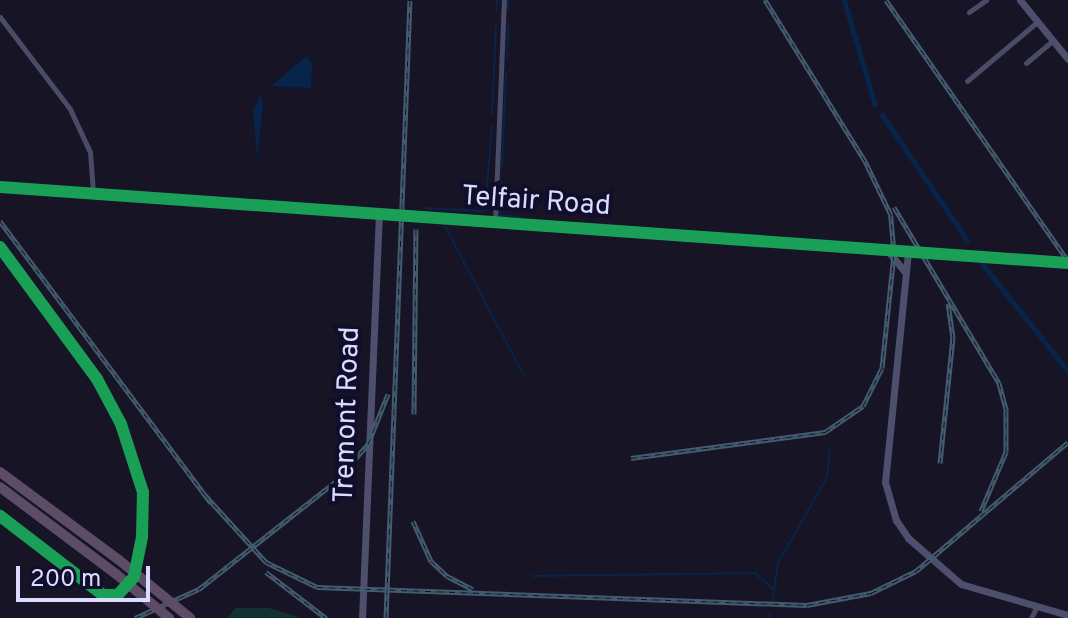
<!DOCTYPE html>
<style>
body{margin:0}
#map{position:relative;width:1068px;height:618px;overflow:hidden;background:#171525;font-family:Overpass,sans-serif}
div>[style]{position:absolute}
.green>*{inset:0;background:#123231}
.water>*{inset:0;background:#07244b}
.stream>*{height:2px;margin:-1px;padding:0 1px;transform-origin:1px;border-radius:1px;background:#07244b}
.canal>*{height:5px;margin:-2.5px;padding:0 2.5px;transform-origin:2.5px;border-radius:2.5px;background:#07244b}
.street>*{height:5px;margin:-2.5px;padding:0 2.5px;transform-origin:2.5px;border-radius:2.5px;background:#4a4b66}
.secondary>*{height:7px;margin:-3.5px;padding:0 3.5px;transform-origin:3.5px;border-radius:3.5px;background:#4e4f6c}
.highway>*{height:10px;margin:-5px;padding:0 5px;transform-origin:5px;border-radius:5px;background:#5d4c67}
.rail>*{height:5px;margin-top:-2.5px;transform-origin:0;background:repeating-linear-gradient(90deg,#110e2c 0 6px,#435c6e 0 12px);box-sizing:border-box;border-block:2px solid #435c6e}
.highway-bridge>*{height:10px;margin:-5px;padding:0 5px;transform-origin:5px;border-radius:5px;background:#5d4c67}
.cycleway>*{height:12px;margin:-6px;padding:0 6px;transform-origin:6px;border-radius:6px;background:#1a9f57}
span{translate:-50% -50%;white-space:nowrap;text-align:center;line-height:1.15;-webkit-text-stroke:8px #110e2c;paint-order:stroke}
.street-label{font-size:28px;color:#dbdaff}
.scale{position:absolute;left:16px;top:566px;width:134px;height:36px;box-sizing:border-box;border:4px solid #dbdaff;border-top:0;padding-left:10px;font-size:24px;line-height:28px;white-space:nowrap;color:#dbdaff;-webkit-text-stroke:6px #110e2c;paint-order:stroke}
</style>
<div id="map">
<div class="green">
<div style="clip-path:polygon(235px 608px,269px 608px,301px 618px,228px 618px)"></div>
</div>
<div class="water">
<div style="clip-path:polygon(307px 56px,312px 63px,311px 88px,271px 86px)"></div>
<div style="clip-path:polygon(261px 94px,263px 103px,257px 157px,253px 111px)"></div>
</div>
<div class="stream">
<div style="left:508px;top:10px;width:10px;rotate:-90deg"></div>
<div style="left:496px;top:11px;width:11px;rotate:-85deg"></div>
<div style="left:507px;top:59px;width:36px;rotate:-88deg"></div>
<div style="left:492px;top:114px;width:89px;rotate:-87.4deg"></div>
<div style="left:502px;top:167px;width:94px;rotate:-87.6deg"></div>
<div style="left:502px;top:182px;width:33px;rotate:93deg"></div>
<div style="left:500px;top:215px;width:21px;rotate:5deg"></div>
<div style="left:424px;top:208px;width:61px;rotate:2.8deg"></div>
<div style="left:485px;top:211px;width:85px;rotate:-85.3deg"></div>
<div style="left:445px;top:226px;width:167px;rotate:62.2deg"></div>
<div style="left:533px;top:576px;width:222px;rotate:-0.8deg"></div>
<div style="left:755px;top:573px;width:25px;rotate:42deg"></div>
<div style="left:774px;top:590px;width:10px;rotate:96deg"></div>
<div style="left:774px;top:589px;width:26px;rotate:-81deg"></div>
<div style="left:778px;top:563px;width:99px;rotate:-60.3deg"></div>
<div style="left:827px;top:477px;width:30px;rotate:-84deg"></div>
<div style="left:769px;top:618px;width:4px;rotate:-76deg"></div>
</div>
<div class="canal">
<div style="left:844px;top:0;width:109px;rotate:73.6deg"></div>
<div style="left:882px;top:115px;width:151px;rotate:55.8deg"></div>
<div style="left:983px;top:265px;width:136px;rotate:51.3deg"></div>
</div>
<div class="street">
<div style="left:969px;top:12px;width:21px;rotate:-35deg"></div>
<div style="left:0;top:17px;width:116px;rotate:52.7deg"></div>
<div style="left:70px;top:109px;width:47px;rotate:65.1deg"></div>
<div style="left:90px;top:152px;width:41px;rotate:85.8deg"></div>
<div style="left:1026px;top:63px;width:35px;rotate:-40deg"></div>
<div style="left:967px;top:81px;width:92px;rotate:-40.1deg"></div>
<div style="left:495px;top:222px;width:222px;rotate:-87.7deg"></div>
<div style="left:0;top:247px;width:164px;rotate:53.7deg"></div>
<div style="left:97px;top:379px;width:51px;rotate:61.9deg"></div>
<div style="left:121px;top:424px;width:71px;rotate:72.1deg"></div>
<div style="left:143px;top:492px;width:45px;rotate:91.3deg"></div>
<div style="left:142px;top:537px;width:41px;rotate:101.3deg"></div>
<div style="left:134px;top:577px;width:24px;rotate:132deg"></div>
<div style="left:118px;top:595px;width:15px;rotate:180deg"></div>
<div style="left:103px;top:595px;width:130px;rotate:-142.5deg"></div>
<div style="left:1031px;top:618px;width:11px;rotate:-63deg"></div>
</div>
<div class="secondary">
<div style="left:1020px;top:0;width:76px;rotate:50.9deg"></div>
<div style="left:0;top:187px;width:1071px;rotate:4.07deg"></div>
<div style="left:888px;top:251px;width:26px;rotate:51deg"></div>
<div style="left:908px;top:252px;width:231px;rotate:95.7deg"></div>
<div style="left:885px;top:482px;width:40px;rotate:74deg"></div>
<div style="left:896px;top:520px;width:22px;rotate:56deg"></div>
<div style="left:908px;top:538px;width:70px;rotate:41deg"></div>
<div style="left:961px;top:584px;width:111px;rotate:16.2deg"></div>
<div style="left:362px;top:618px;width:403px;rotate:-87.6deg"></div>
</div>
<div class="highway">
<div style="left:0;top:472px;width:148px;rotate:36.5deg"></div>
<div style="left:0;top:487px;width:145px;rotate:36.9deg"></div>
</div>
<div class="rail">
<div style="left:886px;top:0;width:318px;rotate:55.1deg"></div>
<div style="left:894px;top:207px;width:205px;rotate:59.2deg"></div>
<div style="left:999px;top:383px;width:28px;rotate:75deg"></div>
<div style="left:1006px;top:410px;width:42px;rotate:90deg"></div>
<div style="left:1006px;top:452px;width:64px;rotate:113deg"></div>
<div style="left:0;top:221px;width:352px;rotate:53.2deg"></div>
<div style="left:414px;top:414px;width:185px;rotate:-89.4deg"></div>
<div style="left:631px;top:458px;width:196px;rotate:-7.6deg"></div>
<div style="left:825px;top:432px;width:46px;rotate:-34.4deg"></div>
<div style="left:863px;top:406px;width:42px;rotate:-63.4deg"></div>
<div style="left:882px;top:368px;width:116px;rotate:-84deg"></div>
<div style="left:894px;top:253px;width:38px;rotate:-95deg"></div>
<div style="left:891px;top:215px;width:60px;rotate:-115.7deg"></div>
<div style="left:865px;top:161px;width:190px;rotate:-121.8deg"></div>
<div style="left:940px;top:463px;width:126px;rotate:-84.1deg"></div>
<div style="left:953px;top:338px;width:35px;rotate:-98deg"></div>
<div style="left:205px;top:495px;width:91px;rotate:47.7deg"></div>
<div style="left:266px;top:562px;width:57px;rotate:26.1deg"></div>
<div style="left:317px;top:587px;width:490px;rotate:2.1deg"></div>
<div style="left:807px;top:605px;width:65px;rotate:-10.6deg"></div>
<div style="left:871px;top:593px;width:50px;rotate:-26.1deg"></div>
<div style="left:916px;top:571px;width:199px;rotate:-40.3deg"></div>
<div style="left:413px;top:521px;width:44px;rotate:65.8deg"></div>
<div style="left:431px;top:561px;width:22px;rotate:43deg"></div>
<div style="left:447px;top:576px;width:29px;rotate:27deg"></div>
<div style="left:266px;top:572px;width:76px;rotate:37.5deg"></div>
<div style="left:135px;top:618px;width:70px;rotate:-24.4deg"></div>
<div style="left:199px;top:589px;width:174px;rotate:-38.2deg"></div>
<div style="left:336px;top:481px;width:49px;rotate:-49.1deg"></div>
<div style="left:368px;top:444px;width:54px;rotate:-68.2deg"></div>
<div style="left:386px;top:618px;width:618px;rotate:-87.78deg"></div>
</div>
<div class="highway-bridge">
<div style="left:119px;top:560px;width:92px;rotate:39.2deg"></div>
<div style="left:116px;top:574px;width:69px;rotate:39.7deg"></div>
</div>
<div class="cycleway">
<div style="left:0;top:187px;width:1071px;rotate:4.07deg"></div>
<div style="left:0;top:247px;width:164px;rotate:53.7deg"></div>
<div style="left:97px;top:379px;width:51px;rotate:61.9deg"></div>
<div style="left:121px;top:424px;width:71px;rotate:72.1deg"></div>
<div style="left:143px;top:492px;width:45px;rotate:91.3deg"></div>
<div style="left:142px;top:537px;width:41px;rotate:101.3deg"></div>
<div style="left:134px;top:577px;width:24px;rotate:132deg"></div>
<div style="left:118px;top:595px;width:15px;rotate:180deg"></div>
<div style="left:103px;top:595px;width:130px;rotate:-142.5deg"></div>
</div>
<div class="street-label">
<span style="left:536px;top:202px;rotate:4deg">Telfair Road</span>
<span style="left:348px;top:415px;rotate:-88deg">Tremont Road</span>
</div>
<div class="scale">200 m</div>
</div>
